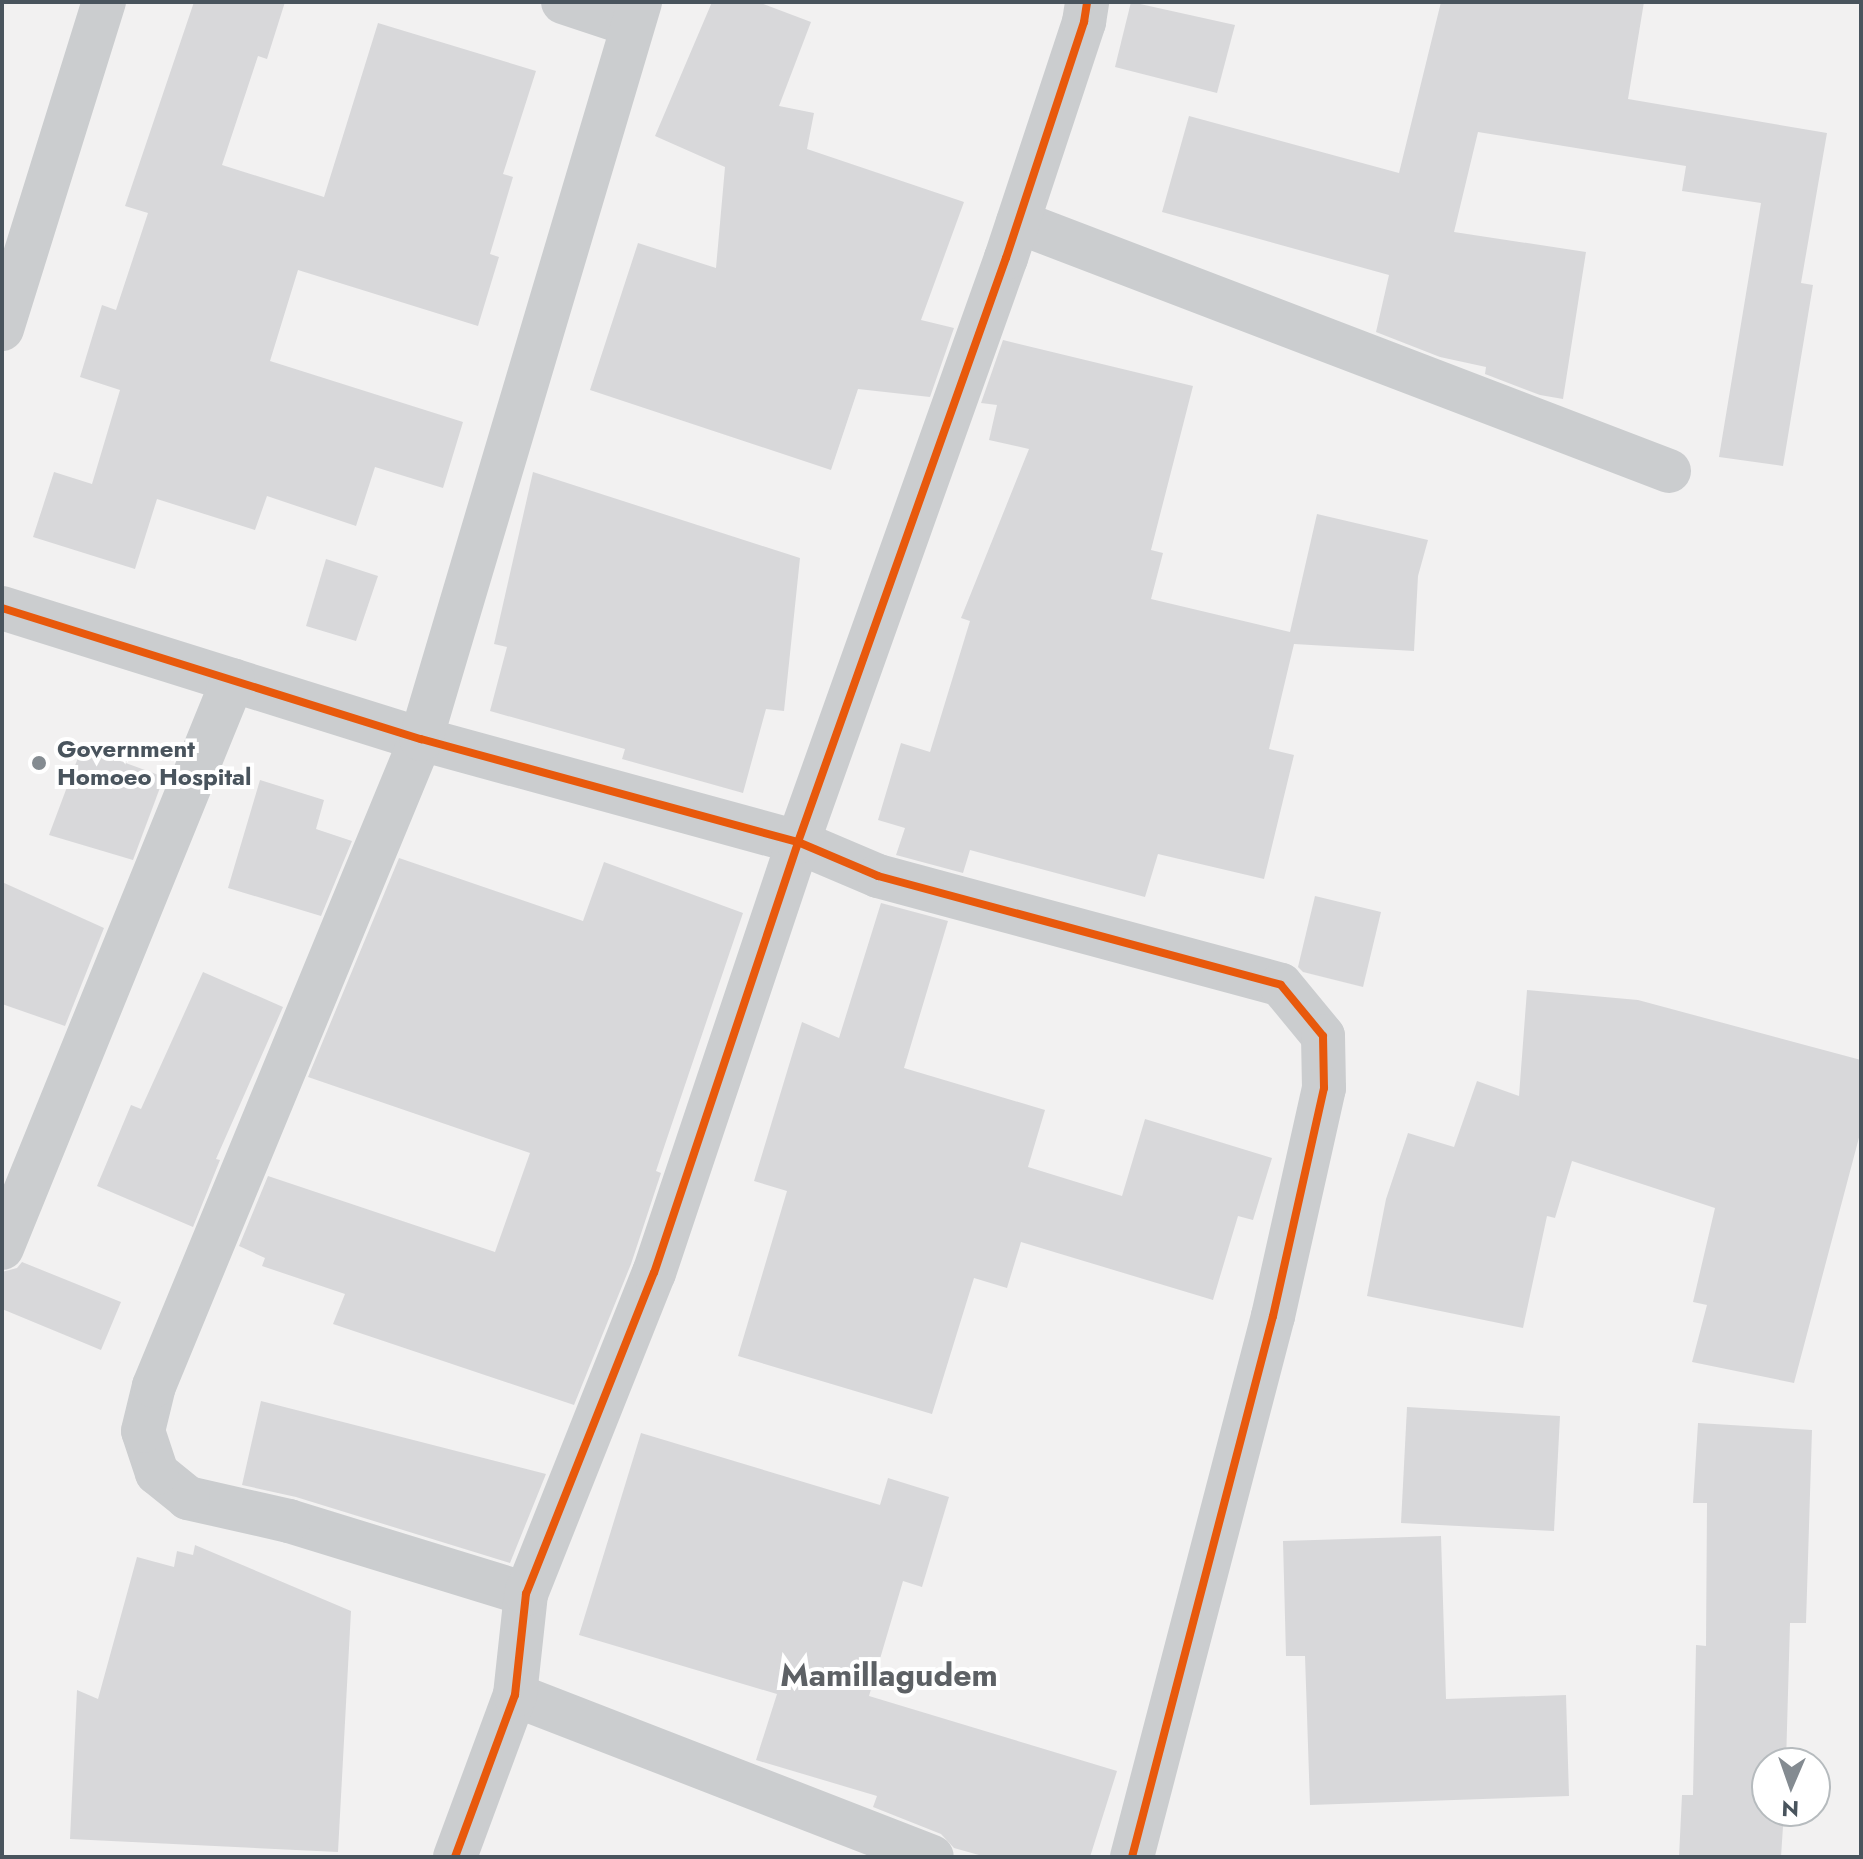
<!DOCTYPE html>
<style>
body{margin:0}
#map{position:relative;width:1863px;height:1859px;overflow:hidden;background:#f2f1f1;font-family:Jost,sans-serif}
div>[style]{position:absolute}
.building>*{inset:0;background:#d8d8da}
.minor>*{height:44px;margin:-22px;padding:0 22px;transform-origin:22px;border-radius:22px;background:#cbcdcf}
.cycleway>*{height:8px;margin:-4px;padding:0 4px;transform-origin:4px;border-radius:4px;background:#e8590c}
.dots>*{width:22px;height:22px;translate:-50% -50%;box-sizing:border-box;border:4px solid #fff;border-radius:50%}
span{translate:-50% -50%;white-space:nowrap;text-align:center;line-height:1.15;-webkit-text-stroke:8px #fff;paint-order:stroke}
.poi-label{font-size:24px;color:#49545d;font-weight:700}
.left{translate:0 -50%;text-align:left}
.district-label{font-size:32px;color:#5d6165;font-weight:700}
.frame{position:absolute;inset:0;border:4px solid #49545d;pointer-events:none}
.north{position:absolute;left:1751px;top:1747px;width:80px;height:80px;box-sizing:border-box;background:#fff;border:2px solid #b6bbbe;border-radius:50%;rotate:182deg;font-size:22px;font-weight:700;line-height:32px;text-align:center;color:#49545d}
.north::after{content:'';display:block;margin:auto;width:28px;height:36px;background:#848b91;clip-path:polygon(50% 0,100% 100%,50% 72%,0 100%)}
</style>
<div id="map">
<div class="building">
<div style="clip-path:polygon(194px 2px,285px 2px,267px 59px,258px 56px,222px 165px,324px 197px,378px 23px,536px 71px,503px 174px,513px 177px,490px 254px,499px 257px,478px 326px,298px 270px,270px 361px,463px 422px,443px 488px,375px 467px,356px 526px,267px 496px,255px 530px,157px 499px,135px 569px,33px 537px,54px 472px,92px 484px,120px 390px,80px 377px,102px 305px,116px 310px,148px 213px,125px 206px)"></div>
<div style="clip-path:polygon(712px 2px,758px 2px,811px 22px,779px 106px,814px 113px,807px 149px,964px 202px,921px 320px,954px 328px,930px 397px,858px 389px,831px 470px,590px 390px,638px 243px,716px 268px,725px 167px,655px 136px)"></div>
<div style="clip-path:polygon(1131px 2px,1235px 25px,1217px 93px,1115px 67px)"></div>
<div style="clip-path:polygon(1441px 2px,1644px 2px,1628px 99px,1827px 133px,1801px 283px,1813px 285px,1783px 466px,1719px 457px,1761px 203px,1682px 191px,1686px 166px,1478px 132px,1454px 232px,1586px 252px,1563px 399px,1540px 395px,1485px 374px,1486px 367px,1440px 357px,1376px 332px,1389px 275px,1162px 212px,1189px 116px,1399px 173px)"></div>
<div style="clip-path:polygon(1003px 340px,1193px 386px,1151px 550px,1163px 553px,1151px 599px,1290px 632px,1317px 514px,1428px 540px,1418px 576px,1414px 651px,1294px 644px,1269px 749px,1294px 755px,1264px 879px,1158px 854px,1145px 897px,970px 850px,963px 873px,896px 855px,905px 828px,878px 820px,901px 743px,930px 752px,970px 621px,961px 618px,1029px 449px,989px 440px,997px 405px,981px 403px)"></div>
<div style="clip-path:polygon(533px 472px,800px 558px,784px 711px,766px 709px,743px 793px,622px 759px,625px 749px,490px 711px,507px 647px,494px 644px)"></div>
<div style="clip-path:polygon(326px 559px,378px 576px,356px 641px,306px 626px)"></div>
<div style="clip-path:polygon(82px 747px,164px 777px,133px 860px,49px 835px)"></div>
<div style="clip-path:polygon(260px 780px,324px 800px,316px 829px,352px 841px,321px 916px,228px 888px)"></div>
<div style="clip-path:polygon(399px 858px,583px 921px,604px 862px,743px 913px,656px 1171px,661px 1173px,631px 1264px,574px 1405px,333px 1324px,345px 1294px,262px 1266px,265px 1258px,239px 1246px,268px 1176px,495px 1252px,530px 1153px,308px 1077px)"></div>
<div style="clip-path:polygon(2px 882px,104px 928px,65px 1026px,2px 1004px)"></div>
<div style="clip-path:polygon(1315px 896px,1381px 912px,1363px 987px,1303px 972px,1298px 967px)"></div>
<div style="clip-path:polygon(881px 903px,948px 921px,904px 1068px,1045px 1110px,1028px 1167px,1122px 1196px,1145px 1119px,1272px 1158px,1253px 1220px,1238px 1216px,1213px 1300px,1021px 1242px,1007px 1288px,974px 1278px,932px 1414px,738px 1356px,787px 1191px,754px 1181px,802px 1022px,839px 1038px)"></div>
<div style="clip-path:polygon(203px 972px,283px 1007px,216px 1159px,220px 1160px,193px 1227px,97px 1186px,131px 1105px,141px 1109px)"></div>
<div style="clip-path:polygon(1527px 990px,1638px 1000px,1861px 1060px,1861px 1130px,1794px 1383px,1692px 1362px,1707px 1305px,1693px 1302px,1715px 1208px,1572px 1161px,1555px 1218px,1547px 1216px,1523px 1328px,1367px 1296px,1386px 1199px,1408px 1133px,1454px 1147px,1477px 1081px,1519px 1096px)"></div>
<div style="clip-path:polygon(22px 1262px,121px 1302px,101px 1350px,2px 1309px,2px 1272px,17px 1268px)"></div>
<div style="clip-path:polygon(261px 1401px,546px 1474px,510px 1563px,296px 1497px,242px 1485px)"></div>
<div style="clip-path:polygon(1407px 1407px,1560px 1416px,1554px 1531px,1401px 1523px)"></div>
<div style="clip-path:polygon(1698px 1423px,1812px 1430px,1806px 1623px,1790px 1623px,1786px 1763px,1767px 1763px,1767px 1811px,1784px 1811px,1781px 1857px,1679px 1857px,1682px 1795px,1693px 1795px,1696px 1645px,1706px 1646px,1707px 1503px,1693px 1503px)"></div>
<div style="clip-path:polygon(641px 1433px,880px 1505px,888px 1478px,949px 1497px,922px 1587px,903px 1581px,869px 1696px,1117px 1771px,1090px 1857px,986px 1857px,954px 1848px,941px 1834px,873px 1807px,877px 1796px,756px 1760px,777px 1694px,579px 1635px)"></div>
<div style="clip-path:polygon(1441px 1536px,1446px 1699px,1566px 1695px,1569px 1796px,1310px 1805px,1305px 1656px,1286px 1656px,1283px 1541px)"></div>
<div style="clip-path:polygon(195px 1545px,351px 1611px,338px 1852px,70px 1839px,77px 1690px,98px 1699px,137px 1557px,174px 1567px,177px 1551px,193px 1555px)"></div>
</div>
<div class="minor">
<div style="left:563px;top:2px;width:73px;rotate:18.4deg"></div>
<div style="left:1018px;top:222px;width:697px;rotate:20.93deg"></div>
<div style="left:2px;top:329px;width:343px;rotate:-72.7deg"></div>
<div style="left:2px;top:608px;width:439px;rotate:17.4deg"></div>
<div style="left:421px;top:739px;width:391px;rotate:15.3deg"></div>
<div style="left:798px;top:842px;width:87px;rotate:23deg"></div>
<div style="left:878px;top:876px;width:417px;rotate:15.1deg"></div>
<div style="left:1281px;top:985px;width:66px;rotate:50.5deg"></div>
<div style="left:1323px;top:1036px;width:52px;rotate:88.9deg"></div>
<div style="left:1324px;top:1088px;width:234px;rotate:102.6deg"></div>
<div style="left:1273px;top:1316px;width:559px;rotate:104.61deg"></div>
<div style="left:2px;top:1248px;width:613px;rotate:-67.87deg"></div>
<div style="left:526px;top:1594px;width:248px;rotate:-162.9deg"></div>
<div style="left:289px;top:1521px;width:104px;rotate:-167.2deg"></div>
<div style="left:188px;top:1498px;width:40px;rotate:-141deg"></div>
<div style="left:157px;top:1473px;width:44px;rotate:-108.4deg"></div>
<div style="left:143px;top:1431px;width:46px;rotate:-76.3deg"></div>
<div style="left:154px;top:1386px;width:700px;rotate:-67.58deg"></div>
<div style="left:421px;top:739px;width:769px;rotate:-73.45deg"></div>
<div style="left:515px;top:1695px;width:447px;rotate:21.2deg"></div>
<div style="left:455px;top:1857px;width:173px;rotate:-69.7deg"></div>
<div style="left:515px;top:1695px;width:102px;rotate:-83.8deg"></div>
<div style="left:526px;top:1594px;width:346px;rotate:-68.3deg"></div>
<div style="left:654px;top:1273px;width:454px;rotate:-71.5deg"></div>
<div style="left:798px;top:842px;width:620px;rotate:-70.4deg"></div>
<div style="left:1006px;top:258px;width:249px;rotate:-71.7deg"></div>
<div style="left:1084px;top:22px;width:20px;rotate:-81deg"></div>
</div>
<div class="cycleway">
<div style="left:2px;top:608px;width:439px;rotate:17.4deg"></div>
<div style="left:421px;top:739px;width:391px;rotate:15.3deg"></div>
<div style="left:798px;top:842px;width:87px;rotate:23deg"></div>
<div style="left:878px;top:876px;width:417px;rotate:15.1deg"></div>
<div style="left:1281px;top:985px;width:66px;rotate:50.5deg"></div>
<div style="left:1323px;top:1036px;width:52px;rotate:88.9deg"></div>
<div style="left:1324px;top:1088px;width:234px;rotate:102.6deg"></div>
<div style="left:1273px;top:1316px;width:559px;rotate:104.61deg"></div>
<div style="left:455px;top:1857px;width:173px;rotate:-69.7deg"></div>
<div style="left:515px;top:1695px;width:102px;rotate:-83.8deg"></div>
<div style="left:526px;top:1594px;width:346px;rotate:-68.3deg"></div>
<div style="left:654px;top:1273px;width:454px;rotate:-71.5deg"></div>
<div style="left:798px;top:842px;width:620px;rotate:-70.4deg"></div>
<div style="left:1006px;top:258px;width:249px;rotate:-71.7deg"></div>
<div style="left:1084px;top:22px;width:20px;rotate:-81deg"></div>
</div>
<div class="dots">
<div style="left:39px;top:763px;background:#848b91"></div>
</div>
<div class="poi-label">
<span class="left" style="left:57px;top:763px">Government<br>Homoeo Hospital</span>
</div>
<div class="district-label">
<span style="left:889px;top:1675px">Mamillagudem</span>
</div>
<div class="frame"></div>
<div class="north">N</div>
</div>
